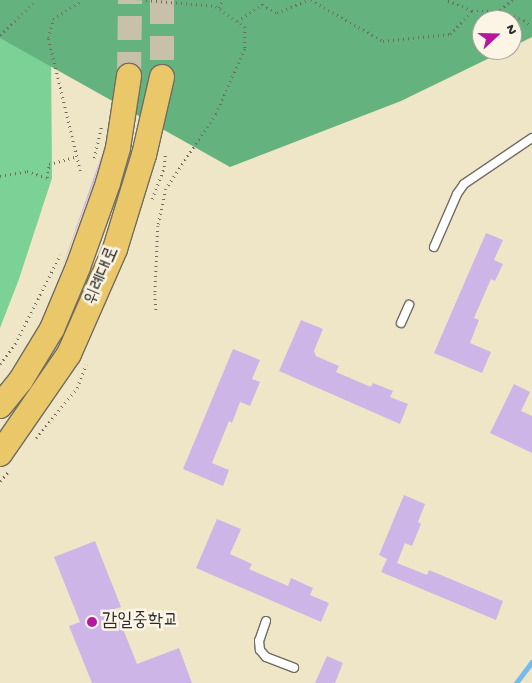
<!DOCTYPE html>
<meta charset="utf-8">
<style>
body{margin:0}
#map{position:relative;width:532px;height:683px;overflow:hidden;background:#efe6c8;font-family:"Gochi Hand","Poor Story",sans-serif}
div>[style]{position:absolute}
.green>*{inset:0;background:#7bd196}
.forest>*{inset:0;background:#64b37f}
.stream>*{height:4.5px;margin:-2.25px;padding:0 2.25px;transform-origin:2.25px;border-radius:2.25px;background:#74baeb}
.building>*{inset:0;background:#ceb5e7}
.primary-tunnel>*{height:24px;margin-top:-12px;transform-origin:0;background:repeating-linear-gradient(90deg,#c8c1a9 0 24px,transparent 0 36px)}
.path>*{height:2.5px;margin-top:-1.25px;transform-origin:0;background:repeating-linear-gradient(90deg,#706c62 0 1px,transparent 0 5px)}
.roads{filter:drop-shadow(1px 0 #706c62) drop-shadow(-1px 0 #706c62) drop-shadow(0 1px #706c62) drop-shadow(0 -1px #706c62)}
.service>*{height:8px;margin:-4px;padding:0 4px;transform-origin:4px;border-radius:4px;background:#fff}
.primary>*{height:24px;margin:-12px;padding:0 12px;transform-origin:12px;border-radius:12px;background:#eac769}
.dots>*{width:14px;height:14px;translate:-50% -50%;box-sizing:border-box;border:2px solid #fcf5e5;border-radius:50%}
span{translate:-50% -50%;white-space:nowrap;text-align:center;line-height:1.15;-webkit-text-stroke:5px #fcf5e5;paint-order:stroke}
.street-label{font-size:19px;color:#2b2b2b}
.poi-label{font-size:19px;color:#2b2b2b}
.left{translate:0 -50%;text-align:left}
.north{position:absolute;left:472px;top:10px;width:50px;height:50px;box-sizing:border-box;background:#fcf5e5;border:1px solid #a8a49b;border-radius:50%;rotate:69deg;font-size:14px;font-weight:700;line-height:20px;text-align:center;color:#2b2b2b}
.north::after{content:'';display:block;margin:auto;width:18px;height:22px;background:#b5179e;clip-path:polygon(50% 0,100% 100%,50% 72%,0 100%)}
</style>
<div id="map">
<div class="green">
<div style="clip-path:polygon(0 0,51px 46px,52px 178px,19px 279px,0 328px)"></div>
</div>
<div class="forest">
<div style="clip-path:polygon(0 0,532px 0,532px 37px,512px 47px,512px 20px,482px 20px,482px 50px,506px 50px,401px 101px,230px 167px,0 38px)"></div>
</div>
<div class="stream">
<div style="left:516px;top:683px;width:26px;rotate:-53deg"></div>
</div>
<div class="building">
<div style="clip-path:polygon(102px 154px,95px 179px,59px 276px)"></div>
<div style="clip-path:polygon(486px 233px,503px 240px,494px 260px,503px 264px,495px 281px,491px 279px,474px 318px,479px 320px,470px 343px,491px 352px,482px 373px,434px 353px)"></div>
<div style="clip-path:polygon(301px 320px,323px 329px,314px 351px,316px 356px,339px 366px,336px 372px,371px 387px,373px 383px,393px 391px,390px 397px,408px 404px,400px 424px,279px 371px)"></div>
<div style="clip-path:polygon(233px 349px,260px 360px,252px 379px,260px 382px,250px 406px,240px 402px,232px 423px,229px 421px,212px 463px,229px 470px,223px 486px,183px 469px)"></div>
<div style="clip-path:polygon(514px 384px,530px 392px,521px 411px,532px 416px,532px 453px,490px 433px)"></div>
<div style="clip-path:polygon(404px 495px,425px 504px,418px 522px,421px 524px,412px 546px,405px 543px,397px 563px,427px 575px,429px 570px,503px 601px,496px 620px,381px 572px,387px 559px,379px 555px)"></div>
<div style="clip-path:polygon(217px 519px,241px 529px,230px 554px,252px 564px,249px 569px,288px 586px,291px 578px,313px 588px,310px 595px,329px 603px,321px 622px,196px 568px)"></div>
<div style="clip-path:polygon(95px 541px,121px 607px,115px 609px,137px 664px,179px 648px,192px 683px,92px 683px,69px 626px,80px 622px,54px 557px)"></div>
<div style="clip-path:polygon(327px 656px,343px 663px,335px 683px,315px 683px)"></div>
</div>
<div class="primary-tunnel">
<div style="left:162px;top:0;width:77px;rotate:90deg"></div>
<div style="left:129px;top:76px;width:76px;rotate:-89.2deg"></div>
</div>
<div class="path">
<div style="left:146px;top:0;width:70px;rotate:4.9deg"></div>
<div style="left:216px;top:6px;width:36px;rotate:36deg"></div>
<div style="left:245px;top:27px;width:22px;rotate:90deg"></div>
<div style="left:245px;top:49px;width:71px;rotate:114deg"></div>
<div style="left:216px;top:114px;width:90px;rotate:123.7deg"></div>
<div style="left:166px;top:189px;width:38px;rotate:102deg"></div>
<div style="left:158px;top:226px;width:68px;rotate:92.5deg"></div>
<div style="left:155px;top:294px;width:16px;rotate:86deg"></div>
<div style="left:311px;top:0;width:83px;rotate:29.7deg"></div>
<div style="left:383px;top:41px;width:67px;rotate:-6deg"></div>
<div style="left:450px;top:34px;width:32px;rotate:-46deg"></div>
<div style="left:472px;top:11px;width:28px;rotate:-157deg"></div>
<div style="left:262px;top:5px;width:17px;rotate:28deg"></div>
<div style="left:277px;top:13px;width:34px;rotate:-23deg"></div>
<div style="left:219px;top:8px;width:9px;rotate:-69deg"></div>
<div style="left:500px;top:10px;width:16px;rotate:-40deg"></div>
<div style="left:472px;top:11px;width:28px"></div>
<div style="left:500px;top:11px;width:26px;rotate:21deg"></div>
<div style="left:524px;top:20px;width:10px;rotate:37deg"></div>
<div style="left:237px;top:21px;width:30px;rotate:-33deg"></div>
<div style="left:262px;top:5px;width:5px;rotate:-90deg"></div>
<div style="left:0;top:35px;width:50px;rotate:-44.2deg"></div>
<div style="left:94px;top:158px;width:32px;rotate:-77deg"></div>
<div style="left:80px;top:171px;width:137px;rotate:-103.5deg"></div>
<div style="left:48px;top:38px;width:20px;rotate:-75deg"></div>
<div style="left:53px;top:19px;width:35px;rotate:-33deg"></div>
<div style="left:0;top:176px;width:27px;rotate:-10deg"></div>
<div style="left:27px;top:171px;width:21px;rotate:19deg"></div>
<div style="left:47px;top:178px;width:14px;rotate:-82deg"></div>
<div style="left:49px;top:164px;width:28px;rotate:-15deg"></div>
<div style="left:152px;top:199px;width:34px;rotate:-69deg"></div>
<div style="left:164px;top:167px;width:12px;rotate:-85deg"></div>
<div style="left:0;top:364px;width:25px;rotate:-53deg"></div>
<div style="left:15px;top:344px;width:100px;rotate:-63.2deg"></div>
<div style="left:36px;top:438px;width:65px;rotate:-50.6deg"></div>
<div style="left:77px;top:388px;width:25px;rotate:-69deg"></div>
<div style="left:0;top:481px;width:13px;rotate:-48deg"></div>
</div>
<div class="roads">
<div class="service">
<div style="left:434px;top:247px;width:58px;rotate:-66.5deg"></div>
<div style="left:457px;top:194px;width:12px;rotate:-55deg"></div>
<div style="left:464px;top:184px;width:82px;rotate:-34.1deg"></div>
<div style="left:401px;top:323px;width:20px;rotate:-66deg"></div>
<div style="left:266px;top:621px;width:21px;rotate:109deg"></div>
<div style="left:259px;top:641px;width:9px;rotate:84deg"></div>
<div style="left:260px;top:650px;width:9px;rotate:49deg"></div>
<div style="left:266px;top:657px;width:30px;rotate:21deg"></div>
</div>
<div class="primary">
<div style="left:0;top:406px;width:33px;rotate:-51deg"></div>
<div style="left:21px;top:380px;width:60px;rotate:-58.7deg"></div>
<div style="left:52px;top:329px;width:67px;rotate:-67.2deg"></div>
<div style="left:78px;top:267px;width:89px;rotate:-70.3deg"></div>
<div style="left:108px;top:183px;width:36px;rotate:-74deg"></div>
<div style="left:118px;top:148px;width:73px;rotate:-81.3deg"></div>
<div style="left:0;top:454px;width:121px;rotate:-55.4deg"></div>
<div style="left:69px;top:354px;width:115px;rotate:-66.3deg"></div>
<div style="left:115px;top:249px;width:98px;rotate:-72.9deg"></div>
<div style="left:144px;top:155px;width:80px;rotate:-77deg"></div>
</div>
</div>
<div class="dots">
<div style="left:92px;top:622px;background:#b5179e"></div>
</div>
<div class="street-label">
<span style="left:103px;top:276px;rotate:-67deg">위례대로</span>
</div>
<div class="poi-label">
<span class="left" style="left:102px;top:622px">감일중학교</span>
</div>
<div class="north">N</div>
</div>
